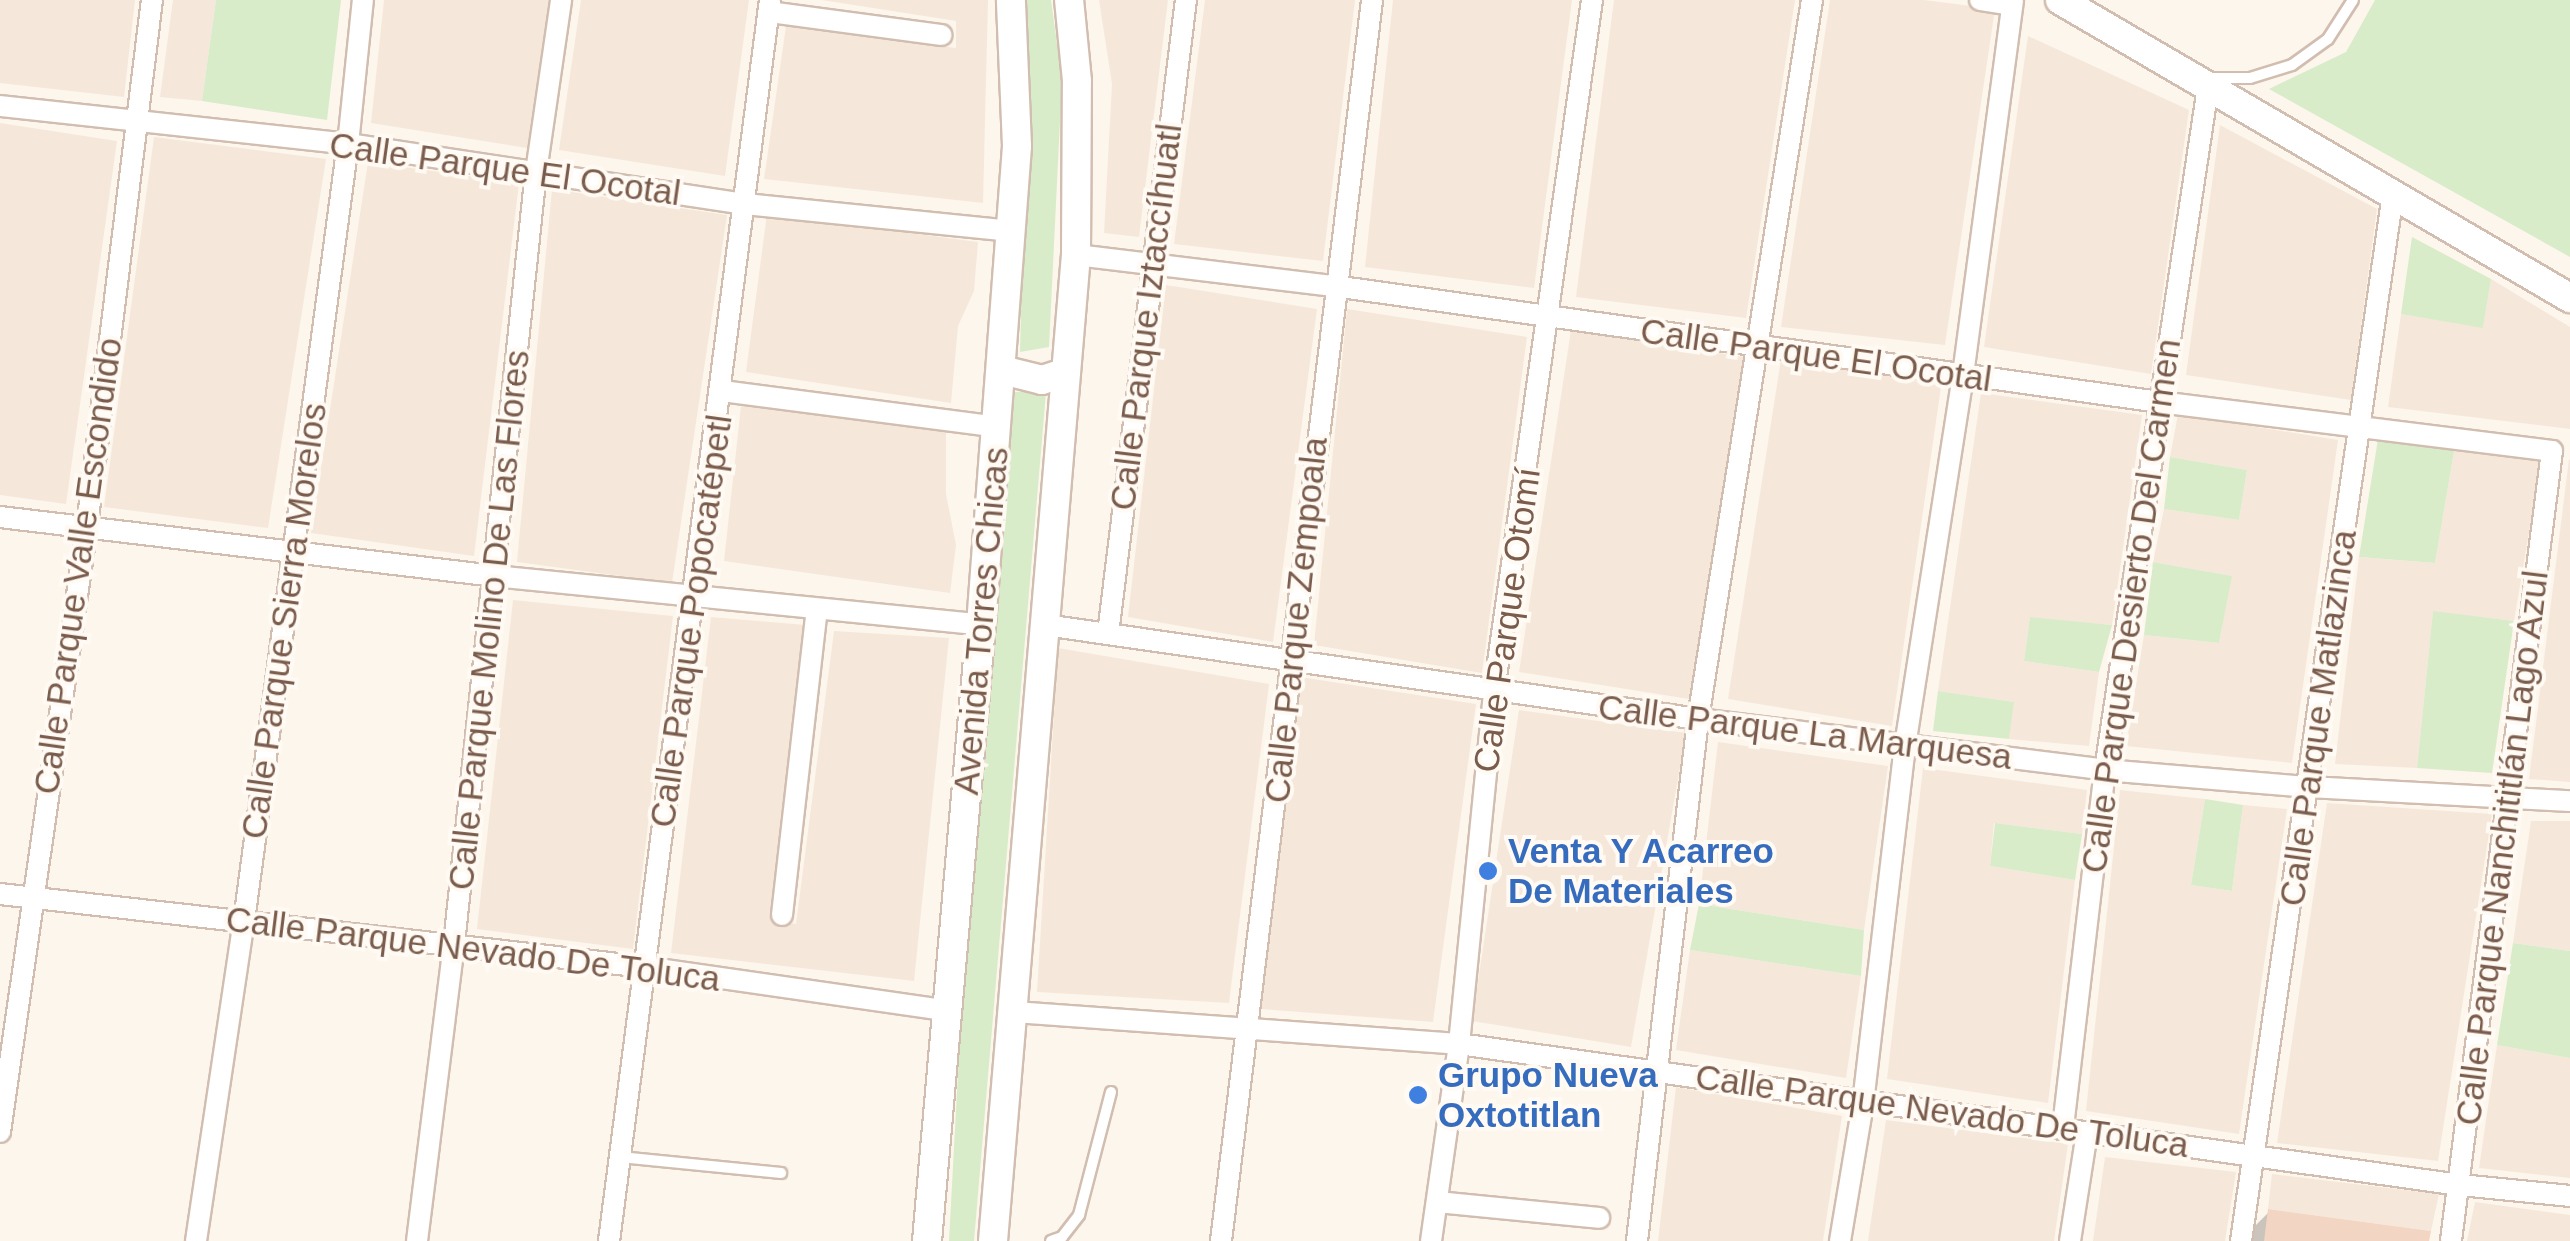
<!DOCTYPE html>
<meta charset="utf-8">
<style>
body{margin:0}
#map{position:relative;width:2570px;height:1241px;overflow:hidden;background:#fdf6ec;font-family:Arial,sans-serif}
div>[style]{position:absolute}
.residential>*{inset:0;background:#f5e8da}
.green>*{inset:0;background:#d8ecc9}
.shadow>*{inset:0;background:#0003}
.building>*{inset:0;background:#f3d5c3}
.roads{filter:drop-shadow(2px 0 #d1beb0) drop-shadow(-2px 0 #d1beb0) drop-shadow(0 2px #d1beb0) drop-shadow(0 -2px #d1beb0)}
.lane>*{height:10px;margin:-5px;padding:0 5px;transform-origin:5px;border-radius:5px;background:#fff}
.street>*{height:20px;margin:-10px;padding:0 10px;transform-origin:10px;border-radius:10px;background:#fff}
.secondary>*{height:28px;margin:-14px;padding:0 14px;transform-origin:14px;border-radius:14px;background:#fff}
.dots>*{width:28px;height:28px;translate:-50% -50%;box-sizing:border-box;border:5px solid #fffaf3;border-radius:50%}
span{translate:-50% -50%;white-space:nowrap;text-align:center;line-height:1.15;-webkit-text-stroke:8px #fffaf3;paint-order:stroke}
.street-label{font-size:35px;color:#7a5c4d}
.shop-label{font-size:35px;color:#366cbe;font-weight:700}
.left{translate:0 -50%;text-align:left}
</style>
<div id="map">
<div class="residential">
<div style="clip-path:polygon(0 0,135px 0,124px 97px,0 83px)"></div>
<div style="clip-path:polygon(173px 0,216px 0,202px 101px,160px 97px)"></div>
<div style="clip-path:polygon(384px 0,549px 0,527px 148px,371px 123px)"></div>
<div style="clip-path:polygon(581px 0,749px 0,725px 176px,559px 150px)"></div>
<div style="clip-path:polygon(822px 0,988px 0,983px 203px,764px 179px,786px 26px,956px 48px,956px 21px)"></div>
<div style="clip-path:polygon(1099px 0,1168px 0,1139px 237px,1104px 233px,1112px 84px)"></div>
<div style="clip-path:polygon(1205px 0,1355px 0,1323px 261px,1174px 244px)"></div>
<div style="clip-path:polygon(1393px 0,1572px 0,1534px 288px,1365px 267px)"></div>
<div style="clip-path:polygon(1614px 0,1795px 0,1746px 318px,1576px 297px)"></div>
<div style="clip-path:polygon(1830px 0,1924px 0,1995px 9px,1945px 345px,1781px 327px)"></div>
<div style="clip-path:polygon(2028px 36px,2189px 110px,2151px 374px,1984px 347px)"></div>
<div style="clip-path:polygon(0 123px,117px 141px,66px 504px,0 495px)"></div>
<div style="clip-path:polygon(2220px 125px,2377px 209px,2351px 400px,2186px 375px)"></div>
<div style="clip-path:polygon(154px 137px,326px 159px,268px 528px,104px 507px)"></div>
<div style="clip-path:polygon(368px 162px,519px 183px,474px 556px,311px 533px)"></div>
<div style="clip-path:polygon(552px 189px,727px 215px,672px 583px,517px 562px)"></div>
<div style="clip-path:polygon(767px 214px,978px 242px,974px 291px,958px 326px,951px 403px,746px 372px)"></div>
<div style="clip-path:polygon(2491px 279px,2570px 327px,2570px 429px,2388px 407px,2401px 314px,2483px 327px)"></div>
<div style="clip-path:polygon(1166px 285px,1317px 309px,1273px 642px,1128px 617px)"></div>
<div style="clip-path:polygon(1347px 309px,1527px 337px,1482px 673px,1314px 645px)"></div>
<div style="clip-path:polygon(1571px 330px,1744px 357px,1689px 699px,1519px 672px)"></div>
<div style="clip-path:polygon(1781px 359px,1942px 380px,1892px 726px,1728px 699px)"></div>
<div style="clip-path:polygon(1981px 393px,2142px 415px,2112px 625px,2030px 618px,2024px 661px,2099px 672px,2089px 746px,2009px 739px,2013px 702px,1938px 691px)"></div>
<div style="clip-path:polygon(741px 406px,946px 430px,946px 494px,956px 545px,950px 593px,724px 561px)"></div>
<div style="clip-path:polygon(2178px 414px,2338px 440px,2292px 763px,2126px 746px,2144px 635px,2219px 643px,2231px 576px,2153px 562px,2164px 509px,2239px 520px,2247px 470px,2170px 457px)"></div>
<div style="clip-path:polygon(2455px 446px,2542px 456px,2514px 621px,2433px 612px,2417px 768px,2335px 764px,2359px 557px,2435px 563px)"></div>
<div style="clip-path:polygon(2569px 459px,2570px 460px,2570px 782px,2529px 779px)"></div>
<div style="clip-path:polygon(513px 600px,673px 616px,633px 949px,477px 929px)"></div>
<div style="clip-path:polygon(711px 617px,806px 625px,775px 921px,796px 924px,834px 631px,949px 638px,914px 981px,671px 953px)"></div>
<div style="clip-path:polygon(1058px 648px,1269px 684px,1229px 1003px,1037px 992px)"></div>
<div style="clip-path:polygon(1300px 677px,1476px 704px,1433px 1022px,1261px 1009px)"></div>
<div style="clip-path:polygon(1519px 710px,1686px 733px,1631px 1047px,1472px 1021px)"></div>
<div style="clip-path:polygon(1718px 742px,1888px 766px,1864px 930px,1699px 904px)"></div>
<div style="clip-path:polygon(1923px 768px,2087px 790px,2082px 834px,1994px 823px,1990px 866px,2075px 880px,2048px 1103px,1887px 1079px)"></div>
<div style="clip-path:polygon(2120px 790px,2205px 799px,2191px 885px,2232px 891px,2243px 805px,2287px 809px,2239px 1134px,2086px 1111px)"></div>
<div style="clip-path:polygon(2327px 803px,2492px 814px,2438px 1161px,2277px 1143px)"></div>
<div style="clip-path:polygon(2531px 821px,2570px 821px,2570px 951px,2513px 943px)"></div>
<div style="clip-path:polygon(1690px 950px,1861px 976px,1846px 1078px,1676px 1050px)"></div>
<div style="clip-path:polygon(2497px 1045px,2570px 1058px,2570px 1178px,2479px 1168px)"></div>
<div style="clip-path:polygon(1676px 1087px,1842px 1116px,1823px 1241px,1658px 1241px)"></div>
<div style="clip-path:polygon(1886px 1120px,2068px 1144px,2054px 1241px,1868px 1241px)"></div>
<div style="clip-path:polygon(2105px 1157px,2236px 1172px,2225px 1241px,2093px 1241px)"></div>
<div style="clip-path:polygon(2272px 1174px,2439px 1194px,2431px 1231px,2268px 1209px)"></div>
<div style="clip-path:polygon(2475px 1202px,2570px 1215px,2570px 1241px,2467px 1241px)"></div>
</div>
<div class="green">
<div style="clip-path:polygon(216px 0,341px 0,327px 120px,202px 101px)"></div>
<div style="clip-path:polygon(1020px 0,1051px 0,1062px 80px,1049px 347px,1020px 352px,1027px 86px)"></div>
<div style="clip-path:polygon(2375px 0,2570px 0,2570px 257px,2269px 89px,2346px 52px)"></div>
<div style="clip-path:polygon(2412px 237px,2491px 279px,2483px 328px,2401px 314px)"></div>
<div style="clip-path:polygon(1014px 392px,1046px 392px,974px 1241px,949px 1241px,963px 980px)"></div>
<div style="clip-path:polygon(2378px 439px,2455px 446px,2435px 563px,2359px 557px)"></div>
<div style="clip-path:polygon(2170px 457px,2247px 470px,2239px 520px,2164px 509px)"></div>
<div style="clip-path:polygon(2153px 562px,2232px 576px,2219px 643px,2144px 635px)"></div>
<div style="clip-path:polygon(2433px 611px,2514px 621px,2492px 773px,2417px 768px)"></div>
<div style="clip-path:polygon(2030px 617px,2112px 625px,2099px 672px,2024px 661px)"></div>
<div style="clip-path:polygon(1938px 691px,2014px 702px,2009px 739px,1933px 731px)"></div>
<div style="clip-path:polygon(2205px 799px,2243px 805px,2232px 891px,2191px 885px)"></div>
<div style="clip-path:polygon(1995px 823px,2082px 834px,2075px 880px,1990px 866px)"></div>
<div style="clip-path:polygon(1699px 904px,1864px 930px,1861px 976px,1690px 950px)"></div>
<div style="clip-path:polygon(2513px 943px,2570px 951px,2570px 1058px,2497px 1045px)"></div>
</div>
<div class="shadow">
<div style="clip-path:polygon(2269px 1212px,2427px 1241px,2252px 1241px,2254px 1227px)"></div>
</div>
<div class="building">
<div style="clip-path:polygon(2268px 1209px,2431px 1231px,2429px 1241px,2264px 1241px)"></div>
</div>
<div class="roads">
<div class="lane">
<div style="left:2213px;top:78px;width:37px"></div>
<div style="left:2250px;top:78px;width:44px;rotate:-17.2deg"></div>
<div style="left:2292px;top:65px;width:44px;rotate:-35.8deg"></div>
<div style="left:2328px;top:39px;width:46px;rotate:-57.3deg"></div>
<div style="left:620px;top:1157px;width:162px;rotate:5.7deg"></div>
<div style="left:1051px;top:1241px;width:12px;rotate:-20deg"></div>
<div style="left:1062px;top:1237px;width:28px;rotate:-52deg"></div>
<div style="left:1079px;top:1215px;width:127px;rotate:-75.4deg"></div>
</div>
<div class="street">
<div style="left:1980px;top:0;width:31px;rotate:9deg"></div>
<div style="left:769px;top:12px;width:174px;rotate:7.6deg"></div>
<div style="left:0;top:106px;width:350px;rotate:6.2deg"></div>
<div style="left:348px;top:144px;width:402px;rotate:8.6deg"></div>
<div style="left:745px;top:204px;width:265px;rotate:5.8deg"></div>
<div style="left:1076px;top:255px;width:260px;rotate:6.9deg"></div>
<div style="left:1334px;top:286px;width:833px;rotate:8deg"></div>
<div style="left:2159px;top:402px;width:396px;rotate:7.1deg"></div>
<div style="left:2552px;top:451px;width:796px;rotate:97.29deg"></div>
<div style="left:722px;top:391px;width:278px;rotate:7.4deg"></div>
<div style="left:0;top:517px;width:498px;rotate:6.8deg"></div>
<div style="left:494px;top:576px;width:489px;rotate:5.7deg"></div>
<div style="left:1045px;top:625px;width:660px;rotate:8.19deg"></div>
<div style="left:1698px;top:719px;width:410px;rotate:7.1deg"></div>
<div style="left:2105px;top:770px;width:205px;rotate:4.8deg"></div>
<div style="left:2309px;top:787px;width:261px;rotate:3.1deg"></div>
<div style="left:1108px;top:634px;width:639px;rotate:-82.99deg"></div>
<div style="left:0;top:894px;width:649px;rotate:6.46deg"></div>
<div style="left:645px;top:967px;width:303px;rotate:8.2deg"></div>
<div style="left:782px;top:915px;width:307px;rotate:-83.5deg"></div>
<div style="left:1014px;top:1012px;width:446px;rotate:4.1deg"></div>
<div style="left:1459px;top:1044px;width:1011px;rotate:8.02deg"></div>
<div style="left:2460px;top:1185px;width:111px;rotate:5.7deg"></div>
<div style="left:2063px;top:1127px;width:359px;rotate:-83.3deg"></div>
<div style="left:2105px;top:770px;width:691px;rotate:-81.42deg"></div>
<div style="left:0;top:1132px;width:612px;rotate:-81.83deg"></div>
<div style="left:87px;top:526px;width:530px;rotate:-82.96deg"></div>
<div style="left:1437px;top:1202px;width:163px;rotate:5.6deg"></div>
<div style="left:196px;top:1241px;width:324px;rotate:-81.5deg"></div>
<div style="left:244px;top:921px;width:784px;rotate:-82.38deg"></div>
<div style="left:348px;top:144px;width:145px;rotate:-84.1deg"></div>
<div style="left:417px;top:1241px;width:299px;rotate:-82.9deg"></div>
<div style="left:454px;top:944px;width:776px;rotate:-83.94deg"></div>
<div style="left:536px;top:172px;width:174px;rotate:-81.7deg"></div>
<div style="left:609px;top:1241px;width:1251px;rotate:-82.61deg"></div>
<div style="left:1221px;top:1241px;width:1250px;rotate:-83.06deg"></div>
<div style="left:1431px;top:1241px;width:199px;rotate:-81.9deg"></div>
<div style="left:1459px;top:1044px;width:355px;rotate:-84.3deg"></div>
<div style="left:1494px;top:691px;width:698px;rotate:-81.93deg"></div>
<div style="left:1637px;top:1241px;width:526px;rotate:-83.33deg"></div>
<div style="left:1698px;top:719px;width:728px;rotate:-80.99deg"></div>
<div style="left:1840px;top:1241px;width:140px;rotate:-80.5deg"></div>
<div style="left:1863px;top:1103px;width:359px;rotate:-83.3deg"></div>
<div style="left:1905px;top:746px;width:376px;rotate:-81.1deg"></div>
<div style="left:1963px;top:375px;width:378px;rotate:-82.4deg"></div>
<div style="left:2070px;top:1241px;width:110px;rotate:-81.1deg"></div>
<div style="left:2241px;top:1241px;width:1058px;rotate:-81.74deg"></div>
</div>
<div class="secondary">
<div style="left:2060px;top:0;width:591px;rotate:30.3deg"></div>
<div style="left:1002px;top:370px;width:41px;rotate:14deg"></div>
<div style="left:1042px;top:380px;width:25px;rotate:-18deg"></div>
<div style="left:927px;top:1241px;width:618px;rotate:-84.99deg"></div>
<div style="left:981px;top:625px;width:480px;rotate:-85.7deg"></div>
<div style="left:1017px;top:146px;width:146px;rotate:-92.4deg"></div>
<div style="left:993px;top:1241px;width:989px;rotate:-85.19deg"></div>
<div style="left:1076px;top:255px;width:174px;rotate:-89.7deg"></div>
<div style="left:1077px;top:81px;width:81px;rotate:-95.6deg"></div>
</div>
</div>
<div class="dots">
<div style="left:1488px;top:871px;background:#3f7fe0"></div>
<div style="left:1418px;top:1095px;background:#3f7fe0"></div>
</div>
<div class="street-label">
<span style="left:505px;top:169px;rotate:8deg">Calle Parque El Ocotal</span>
<span style="left:1146px;top:317px;rotate:-83deg">Calle Parque Iztaccíhuatl</span>
<span style="left:1816px;top:355px;rotate:8deg">Calle Parque El Ocotal</span>
<span style="left:78px;top:566px;rotate:-82deg">Calle Parque Valle Escondido</span>
<span style="left:2131px;top:606px;rotate:-82deg">Calle Parque Desierto Del Carmen</span>
<span style="left:489px;top:620px;rotate:-84deg">Calle Parque Molino De Las Flores</span>
<span style="left:1296px;top:620px;rotate:-84deg">Calle Parque Zempoala</span>
<span style="left:1507px;top:620px;rotate:-82deg">Calle Parque Otomí</span>
<span style="left:284px;top:621px;rotate:-82deg">Calle Parque Sierra Morelos</span>
<span style="left:691px;top:621px;rotate:-82deg">Calle Parque Popocatépetl</span>
<span style="left:981px;top:621px;rotate:-85deg">Avenida Torres Chicas</span>
<span style="left:2318px;top:718px;rotate:-82deg">Calle Parque Matlazinca</span>
<span style="left:1805px;top:732px;rotate:7deg">Calle Parque La Marquesa</span>
<span style="left:2502px;top:848px;rotate:-83deg">Calle Parque Nanchititlán Lago Azul</span>
<span style="left:473px;top:949px;rotate:7deg">Calle Parque Nevado De Toluca</span>
<span style="left:1942px;top:1111px;rotate:8deg">Calle Parque Nevado De Toluca</span>
</div>
<div class="shop-label">
<span class="left" style="left:1508px;top:871px">Venta Y Acarreo<br>De Materiales</span>
<span class="left" style="left:1438px;top:1095px">Grupo Nueva<br>Oxtotitlan</span>
</div>
</div>
